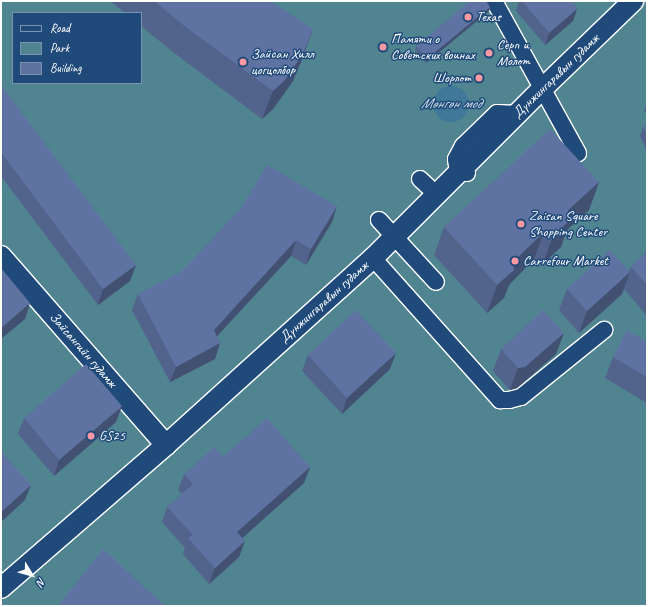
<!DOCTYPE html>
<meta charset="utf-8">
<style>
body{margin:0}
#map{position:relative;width:648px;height:607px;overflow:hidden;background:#1f4a7a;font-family:Caveat,sans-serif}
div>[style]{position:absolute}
.green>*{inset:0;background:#508491}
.water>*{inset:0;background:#407899}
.round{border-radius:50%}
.roads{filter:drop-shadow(1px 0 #fff) drop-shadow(-1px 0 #fff) drop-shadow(0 1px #fff) drop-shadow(0 -1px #fff)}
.minor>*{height:16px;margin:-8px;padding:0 8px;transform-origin:8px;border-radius:8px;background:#1f4a7a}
.major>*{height:20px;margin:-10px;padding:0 10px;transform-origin:10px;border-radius:10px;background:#1f4a7a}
.wall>*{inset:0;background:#52638c}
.shaded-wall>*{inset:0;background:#425072}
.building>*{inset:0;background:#5f73a3}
.dots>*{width:11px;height:11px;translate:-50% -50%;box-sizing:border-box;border:2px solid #1f4a7a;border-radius:50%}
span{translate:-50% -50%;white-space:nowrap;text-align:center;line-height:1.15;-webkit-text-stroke:3px #1f4a7a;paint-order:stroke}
.poi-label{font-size:14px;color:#fff}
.left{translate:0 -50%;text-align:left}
.right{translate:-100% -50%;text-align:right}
.street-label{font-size:14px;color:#fff}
.water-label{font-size:15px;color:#cfdde6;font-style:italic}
.frame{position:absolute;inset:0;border:2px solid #fff;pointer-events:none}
.legend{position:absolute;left:12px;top:12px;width:130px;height:72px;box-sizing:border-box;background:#1f4a7a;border:1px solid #7992af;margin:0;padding:5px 7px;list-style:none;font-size:12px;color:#fff}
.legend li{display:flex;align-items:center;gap:8px;height:20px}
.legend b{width:20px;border:1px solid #7992af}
.north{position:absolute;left:12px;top:555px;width:40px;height:40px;-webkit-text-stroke:3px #1f4a7a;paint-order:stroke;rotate:127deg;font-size:11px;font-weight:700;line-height:16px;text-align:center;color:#fff}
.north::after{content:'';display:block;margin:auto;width:14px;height:18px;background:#fff;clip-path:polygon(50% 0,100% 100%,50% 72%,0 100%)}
</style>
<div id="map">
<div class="green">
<div style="clip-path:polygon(evenodd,1px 1px,647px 1px,647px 606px,1px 606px,1px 1px,13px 13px,141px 13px,141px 83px,13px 83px,13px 13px)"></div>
</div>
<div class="water">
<div class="round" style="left:433px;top:86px;width:36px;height:36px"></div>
</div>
<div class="roads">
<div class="minor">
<div style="left:494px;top:1px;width:174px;rotate:61.1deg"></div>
<div style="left:467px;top:173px;width:9px;rotate:-174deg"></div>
<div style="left:458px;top:172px;width:13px;rotate:-99deg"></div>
<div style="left:456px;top:159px;width:15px;rotate:-62deg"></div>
<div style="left:463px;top:146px;width:47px;rotate:-44.1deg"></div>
<div style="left:497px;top:113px;width:19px;rotate:3deg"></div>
<div style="left:420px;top:179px;width:22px;rotate:43deg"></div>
<div style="left:379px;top:220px;width:84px;rotate:47.4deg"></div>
<div style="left:373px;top:258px;width:191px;rotate:48.2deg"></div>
<div style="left:500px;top:400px;width:9px"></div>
<div style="left:509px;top:400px;width:12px;rotate:-14deg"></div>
<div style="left:521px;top:397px;width:107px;rotate:-38.9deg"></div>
</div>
<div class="major">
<div style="left:1px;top:256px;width:251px;rotate:48.9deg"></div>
<div style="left:1px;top:588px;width:218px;rotate:-40.9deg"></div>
<div style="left:166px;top:445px;width:279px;rotate:-42.1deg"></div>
<div style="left:373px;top:258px;width:239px;rotate:-45deg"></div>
<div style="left:542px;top:89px;width:127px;rotate:-44deg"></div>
</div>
</div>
<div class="wall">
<div style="clip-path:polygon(110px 1px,270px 1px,303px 57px,293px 81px,273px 109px,262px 119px,173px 52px,141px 26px,141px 13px,125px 13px)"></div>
<div style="clip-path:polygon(519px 1px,571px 1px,577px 9px,573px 21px,545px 45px,516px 11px)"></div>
<div style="clip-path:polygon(490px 7px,489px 11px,426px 63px,415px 50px,416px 46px)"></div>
<div style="clip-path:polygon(1px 85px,130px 281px,98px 305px,1px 176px)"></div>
<div style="clip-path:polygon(647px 101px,647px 112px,644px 112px)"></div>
<div style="clip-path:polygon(647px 126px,647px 151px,640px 136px,643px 127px)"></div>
<div style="clip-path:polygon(599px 182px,589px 210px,567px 230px,561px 247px,543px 264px,534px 259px,509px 285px,504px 298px,487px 313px,434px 255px,444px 227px)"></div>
<div style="clip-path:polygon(332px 222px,306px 265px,291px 256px,217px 336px,220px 343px,215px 359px,170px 382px,132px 310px,138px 294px)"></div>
<div style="clip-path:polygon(647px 251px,647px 316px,624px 289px,622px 294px,579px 333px,559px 310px,567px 289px,629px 271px,631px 267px)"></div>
<div style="clip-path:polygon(647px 342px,647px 403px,605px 378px,613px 357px)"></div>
<div style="clip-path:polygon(501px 349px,556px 354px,517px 388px,510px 390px,493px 371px)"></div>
<div style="clip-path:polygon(308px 355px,390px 369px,342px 414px,302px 371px)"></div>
<div style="clip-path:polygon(24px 418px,116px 422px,54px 476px,18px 434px)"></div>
<div style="clip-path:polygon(223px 457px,310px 467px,304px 483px,242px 538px,239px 557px,209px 584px,183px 554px,185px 548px,162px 522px,167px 507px,182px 494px,178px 490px,184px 474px)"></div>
</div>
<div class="shaded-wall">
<div style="clip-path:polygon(490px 7px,489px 11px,426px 63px,428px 58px)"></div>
<div style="clip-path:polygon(577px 9px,573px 21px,545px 45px,549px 33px)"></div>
<div style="clip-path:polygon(313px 29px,303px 57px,293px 81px,273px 109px,262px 119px,273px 91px)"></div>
<div style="clip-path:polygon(599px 182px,589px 210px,567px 230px,561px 247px,543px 264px,553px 236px,568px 210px)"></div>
<div style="clip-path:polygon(337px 206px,332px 222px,306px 265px,311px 249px)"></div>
<div style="clip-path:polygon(544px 232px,534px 259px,509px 285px,504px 298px,487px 313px,497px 285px,513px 262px)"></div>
<div style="clip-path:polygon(296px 240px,291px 256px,208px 346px,214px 330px)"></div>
<div style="clip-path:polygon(136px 265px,130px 281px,98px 305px,103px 289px)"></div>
<div style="clip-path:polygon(630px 272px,622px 294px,579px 333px,587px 311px)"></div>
<div style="clip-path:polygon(30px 303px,25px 319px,1px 339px,1px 328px)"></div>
<div style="clip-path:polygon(564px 333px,556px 354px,517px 388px,510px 390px,518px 368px)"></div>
<div style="clip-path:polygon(220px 343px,215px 359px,170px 382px,176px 367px)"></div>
<div style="clip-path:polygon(396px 353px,390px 369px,342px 414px,347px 398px)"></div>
<div style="clip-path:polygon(122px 406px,116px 422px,54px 476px,59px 460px)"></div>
<div style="clip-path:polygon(310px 467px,304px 483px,231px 548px,237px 532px)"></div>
<div style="clip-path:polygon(31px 485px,25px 500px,1px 522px,1px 512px)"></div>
<div style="clip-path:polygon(245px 541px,239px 557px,209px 584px,215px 568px)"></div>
</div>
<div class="building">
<div style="clip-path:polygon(154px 1px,270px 1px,313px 29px,303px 54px,284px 81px,273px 91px,183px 25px)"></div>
<div style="clip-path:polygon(470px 1px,486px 1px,490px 7px,428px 58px,416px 46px)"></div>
<div style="clip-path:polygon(522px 1px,571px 1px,577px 9px,549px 33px)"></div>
<div style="clip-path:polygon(1px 85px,136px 265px,103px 289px,1px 152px)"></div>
<div style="clip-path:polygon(647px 126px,647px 136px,643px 127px)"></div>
<div style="clip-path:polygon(550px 129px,599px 182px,568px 210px,571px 219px,553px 236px,544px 232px,513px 262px,514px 270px,497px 285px,444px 227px)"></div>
<div style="clip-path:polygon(267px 165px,337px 206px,311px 249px,296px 240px,214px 330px,220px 343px,176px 367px,138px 294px,182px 271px,241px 208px)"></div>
<div style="clip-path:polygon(610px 250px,630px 272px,587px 311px,567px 289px)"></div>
<div style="clip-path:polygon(647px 251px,647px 285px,631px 267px)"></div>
<div style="clip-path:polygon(1px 268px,30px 303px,1px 328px)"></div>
<div style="clip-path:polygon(356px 310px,396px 353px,347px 398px,308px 355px)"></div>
<div style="clip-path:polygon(543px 310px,564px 333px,525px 367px,518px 368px,501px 349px)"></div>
<div style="clip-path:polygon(627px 330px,647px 342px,647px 377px,613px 357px)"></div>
<div style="clip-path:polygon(86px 364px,122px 406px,59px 460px,24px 418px)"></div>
<div style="clip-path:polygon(267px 418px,310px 467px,237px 532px,245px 541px,215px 568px,188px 538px,193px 535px,167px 507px,193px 484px,184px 474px,214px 447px,223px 457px)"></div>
<div style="clip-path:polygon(1px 451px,31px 485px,1px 512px)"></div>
<div style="clip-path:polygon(103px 549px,165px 606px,58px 606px)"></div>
</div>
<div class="dots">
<div style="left:468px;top:17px;background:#ff9aa2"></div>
<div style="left:383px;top:47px;background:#ff9aa2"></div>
<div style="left:489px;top:53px;background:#ff9aa2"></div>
<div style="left:243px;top:62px;background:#ff9aa2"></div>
<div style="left:479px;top:78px;background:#ff9aa2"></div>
<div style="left:521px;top:224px;background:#ff9aa2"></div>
<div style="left:515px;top:261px;background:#ff9aa2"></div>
<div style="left:91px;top:436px;background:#ff9aa2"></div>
</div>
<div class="poi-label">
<span class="left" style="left:476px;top:17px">Texas</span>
<span class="left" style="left:391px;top:47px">Памяти о<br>Советских воинах</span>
<span class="left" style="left:497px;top:53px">Серп и<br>Молот</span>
<span class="left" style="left:251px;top:62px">Зайсан Хилл<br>цогцолбор</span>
<span class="right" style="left:471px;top:78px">Шорлот</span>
<span class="left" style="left:529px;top:224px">Zaisan Square<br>Shopping Center</span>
<span class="left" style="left:523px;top:261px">Carrefour Market</span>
<span class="left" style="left:99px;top:436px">GS25</span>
</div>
<div class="street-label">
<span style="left:556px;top:76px;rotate:-44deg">Дүнжингаравын гудамж</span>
<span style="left:324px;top:302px;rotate:-42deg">Дүнжингаравын гудамж</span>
<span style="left:83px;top:350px;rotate:49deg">Зайсангийн гудамж</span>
</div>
<div class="water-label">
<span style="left:451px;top:104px">Мөнгөн мод</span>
</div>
<div class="frame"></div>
<ul class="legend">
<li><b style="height:5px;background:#1f4a7a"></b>Road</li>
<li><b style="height:11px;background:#508491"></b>Park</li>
<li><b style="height:11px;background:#5f73a3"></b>Building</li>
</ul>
<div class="north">N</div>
</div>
